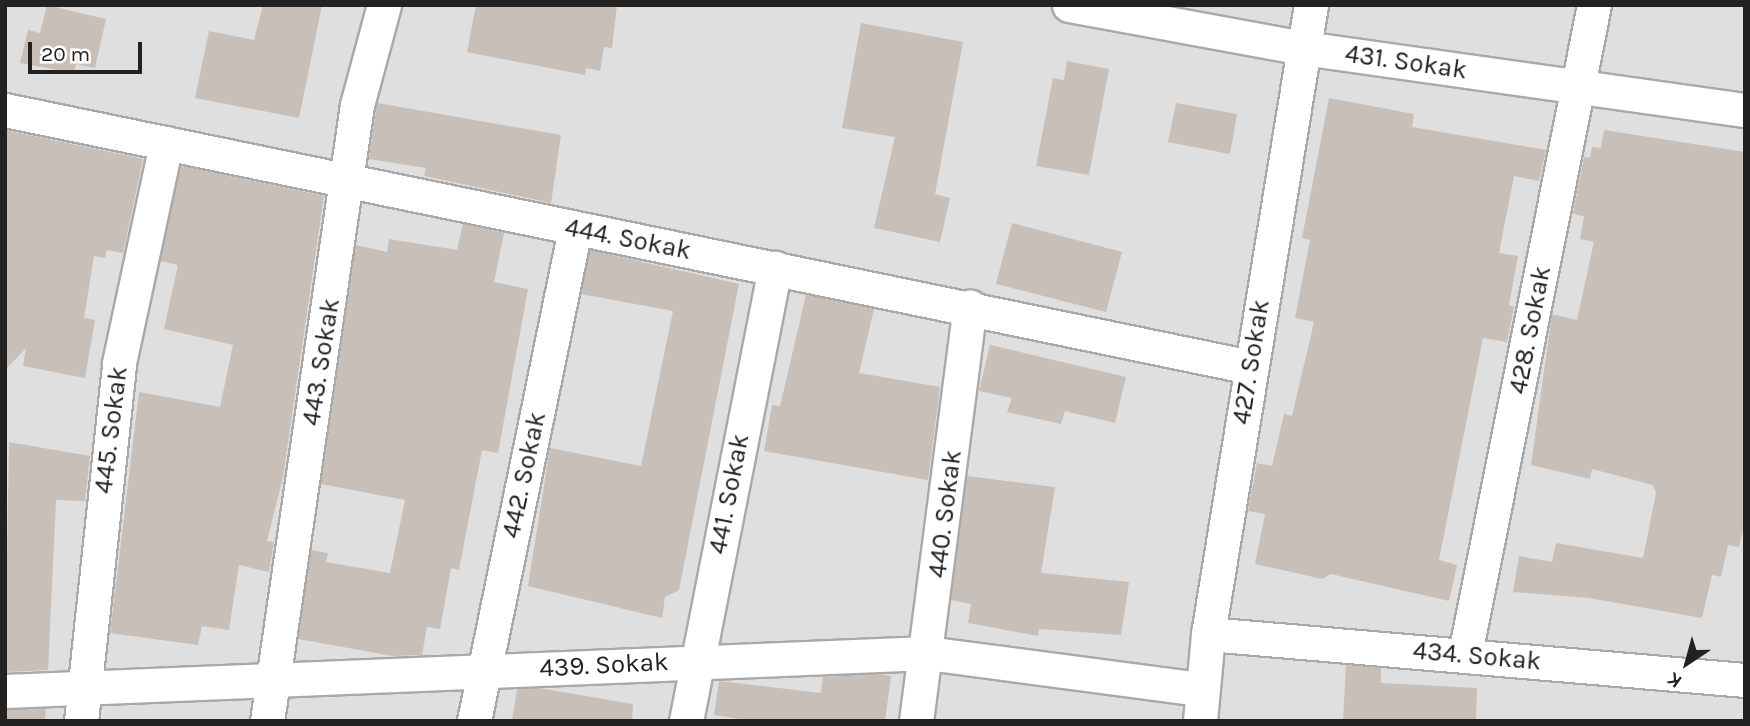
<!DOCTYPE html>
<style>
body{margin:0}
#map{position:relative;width:1750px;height:726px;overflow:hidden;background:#f2efe9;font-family:Karla,sans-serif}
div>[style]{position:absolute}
.residential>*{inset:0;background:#e0dfdf}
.building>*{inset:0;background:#c7bfb8}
.roads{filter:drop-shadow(2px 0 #a9a9a9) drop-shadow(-2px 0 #a9a9a9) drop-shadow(0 2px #a9a9a9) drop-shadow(0 -2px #a9a9a9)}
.street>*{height:33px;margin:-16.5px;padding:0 16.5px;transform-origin:16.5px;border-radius:16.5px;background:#fff}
span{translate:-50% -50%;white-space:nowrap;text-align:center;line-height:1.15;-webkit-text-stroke:5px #fff;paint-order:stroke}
.street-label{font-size:26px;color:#222}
.frame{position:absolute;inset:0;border:7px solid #222;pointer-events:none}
.north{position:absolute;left:1652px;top:628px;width:70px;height:70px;-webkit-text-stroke:5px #fff;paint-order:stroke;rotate:216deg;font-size:19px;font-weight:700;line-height:28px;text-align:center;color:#222}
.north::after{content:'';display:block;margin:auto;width:24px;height:32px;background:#222;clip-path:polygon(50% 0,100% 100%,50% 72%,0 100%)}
.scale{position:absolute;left:28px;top:42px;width:114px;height:32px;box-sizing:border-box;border:4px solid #222;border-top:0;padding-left:9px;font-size:21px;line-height:24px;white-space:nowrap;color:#222;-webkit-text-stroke:5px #fff;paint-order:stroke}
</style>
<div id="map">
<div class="residential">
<div style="clip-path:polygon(5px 5px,1745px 5px,1745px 721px,5px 721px)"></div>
</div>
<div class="building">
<div style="clip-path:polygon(47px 5px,106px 19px,95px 68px,76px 64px,74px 73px,20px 63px,28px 30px,40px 33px)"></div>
<div style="clip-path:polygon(263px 5px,322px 5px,299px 118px,195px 98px,209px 31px,254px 40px)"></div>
<div style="clip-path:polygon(476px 5px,617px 5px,612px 48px,604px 47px,600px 71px,586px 68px,585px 75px,467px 52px)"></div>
<div style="clip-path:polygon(861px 23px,963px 42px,935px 194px,950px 198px,940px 242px,874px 228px,895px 137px,842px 128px)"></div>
<div style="clip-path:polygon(1067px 61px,1109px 69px,1089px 175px,1036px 166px,1053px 78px,1064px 80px)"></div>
<div style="clip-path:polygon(1329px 98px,1414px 114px,1412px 127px,1546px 150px,1539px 181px,1514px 176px,1499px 253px,1518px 256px,1509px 305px,1514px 307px,1507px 342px,1483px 338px,1439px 560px,1457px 565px,1449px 601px,1331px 574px,1322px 579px,1255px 564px,1265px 514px,1248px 511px,1257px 463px,1272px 466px,1284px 414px,1292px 416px,1314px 322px,1295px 318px,1310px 240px,1302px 238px)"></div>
<div style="clip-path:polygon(377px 103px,561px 135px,551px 203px,424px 176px,426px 168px,369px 159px)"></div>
<div style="clip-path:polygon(1176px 103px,1237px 114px,1230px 154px,1168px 142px)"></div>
<div style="clip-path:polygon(5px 130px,143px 159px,123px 253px,107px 250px,105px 258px,94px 256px,84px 318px,95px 320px,85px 378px,23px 366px,26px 348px,5px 370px)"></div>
<div style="clip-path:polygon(1604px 130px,1745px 152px,1745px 520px,1739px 547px,1728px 545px,1721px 577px,1712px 575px,1702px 618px,1589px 598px,1513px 592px,1519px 556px,1552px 562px,1556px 543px,1643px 558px,1656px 493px,1653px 485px,1592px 469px,1590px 479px,1531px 465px,1552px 314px,1577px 320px,1594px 242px,1580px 239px,1584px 216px,1573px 214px,1584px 157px,1590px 158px,1592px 147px,1601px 148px)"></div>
<div style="clip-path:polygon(181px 166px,324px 196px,283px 477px,267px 541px,274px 542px,269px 572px,239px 565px,229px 630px,202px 626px,198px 645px,110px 633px,139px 392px,220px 407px,233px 345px,164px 329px,178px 265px,160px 261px)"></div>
<div style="clip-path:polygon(1012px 223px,1122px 252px,1106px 312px,996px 284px)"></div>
<div style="clip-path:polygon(463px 224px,504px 233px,494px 282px,528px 289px,498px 453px,482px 450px,459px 570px,451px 568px,440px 629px,427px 627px,422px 655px,393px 656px,298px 639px,311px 550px,328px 553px,326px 562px,390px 573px,405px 500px,321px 484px,356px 245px,387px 252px,389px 239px,457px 250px)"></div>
<div style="clip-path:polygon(590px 250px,739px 284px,679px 590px,665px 597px,662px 618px,528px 586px,550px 448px,641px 466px,673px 311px,581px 294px)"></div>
<div style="clip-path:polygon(806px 295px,874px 309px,859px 373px,940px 387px,928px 480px,764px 451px,772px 405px,780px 406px)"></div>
<div style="clip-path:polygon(990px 345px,1126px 377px,1115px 423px,1065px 411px,1061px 424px,1007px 412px,1012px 398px,979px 391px)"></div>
<div style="clip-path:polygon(9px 442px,90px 456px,85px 501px,56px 500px,48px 670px,5px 672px)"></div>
<div style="clip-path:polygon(967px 476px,1055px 487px,1041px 573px,1129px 582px,1121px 635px,1039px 629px,1038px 636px,968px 623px,971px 604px,951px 600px)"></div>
<div style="clip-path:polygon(1346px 665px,1381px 668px,1381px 683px,1477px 688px,1476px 721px,1343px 721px)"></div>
<div style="clip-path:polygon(881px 674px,891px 676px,885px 721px,753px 721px,714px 715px,719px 681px,821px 693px,823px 677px)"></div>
<div style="clip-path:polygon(539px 688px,633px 704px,632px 721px,512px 721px,517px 689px)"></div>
<div style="clip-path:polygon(46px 709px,45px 721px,5px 721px,5px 710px)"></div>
</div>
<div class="roads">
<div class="street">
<div style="left:1069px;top:5px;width:238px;rotate:10.4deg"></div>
<div style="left:1303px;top:48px;width:446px;rotate:8deg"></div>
<div style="left:5px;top:110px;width:1271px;rotate:11.66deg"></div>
<div style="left:1208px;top:634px;width:539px;rotate:4.9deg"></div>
<div style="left:1465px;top:654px;width:662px;rotate:-78.76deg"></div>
<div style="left:5px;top:691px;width:923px;rotate:-2.36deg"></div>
<div style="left:927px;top:653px;width:276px;rotate:7.5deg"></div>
<div style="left:81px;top:721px;width:360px;rotate:-83.9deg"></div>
<div style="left:119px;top:363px;width:225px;rotate:-77.9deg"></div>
<div style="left:267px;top:721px;width:623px;rotate:-81.69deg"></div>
<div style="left:357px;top:105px;width:104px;rotate:-74.9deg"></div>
<div style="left:474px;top:721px;width:502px;rotate:-78.4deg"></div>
<div style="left:686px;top:721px;width:462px;rotate:-78.9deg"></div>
<div style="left:916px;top:721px;width:418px;rotate:-82.6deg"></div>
<div style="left:1200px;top:721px;width:87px;rotate:-84.7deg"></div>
<div style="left:1208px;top:634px;width:637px;rotate:-80.7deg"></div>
</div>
</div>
<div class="street-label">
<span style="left:1406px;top:62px;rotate:8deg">431. Sokak</span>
<span style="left:628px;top:239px;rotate:11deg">444. Sokak</span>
<span style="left:1530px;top:330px;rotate:-79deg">428. Sokak</span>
<span style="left:321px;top:362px;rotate:-81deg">443. Sokak</span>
<span style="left:1251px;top:362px;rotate:-81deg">427. Sokak</span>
<span style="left:111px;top:430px;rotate:-83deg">445. Sokak</span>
<span style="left:524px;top:475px;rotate:-78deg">442. Sokak</span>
<span style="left:729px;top:494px;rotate:-79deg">441. Sokak</span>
<span style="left:945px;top:514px;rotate:-83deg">440. Sokak</span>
<span style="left:1477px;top:656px;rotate:5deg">434. Sokak</span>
<span style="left:604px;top:665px;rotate:-3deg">439. Sokak</span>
</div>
<div class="frame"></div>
<div class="north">K</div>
<div class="scale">20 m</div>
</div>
